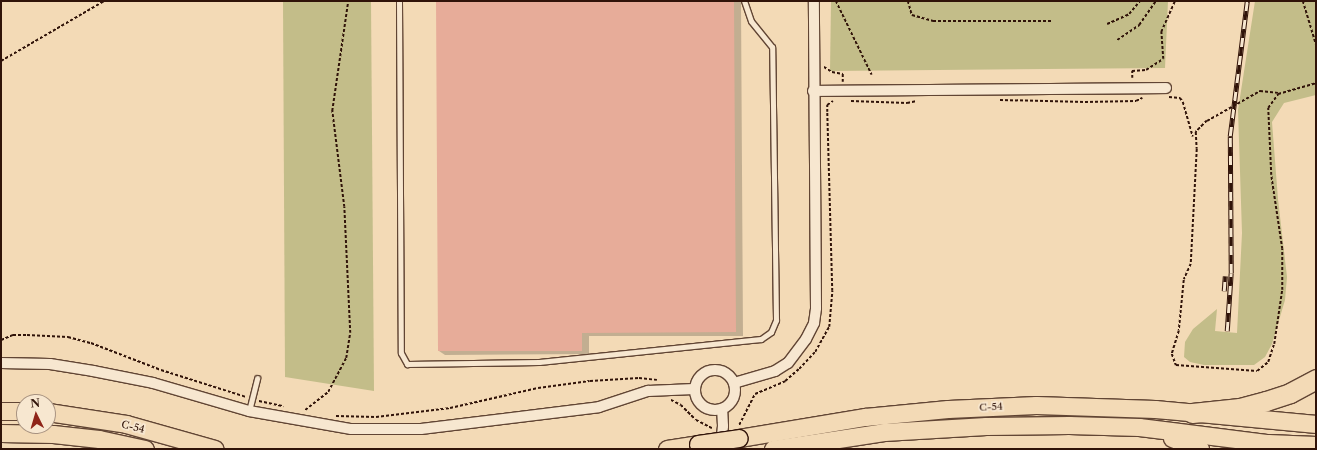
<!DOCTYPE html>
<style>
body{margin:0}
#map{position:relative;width:1317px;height:450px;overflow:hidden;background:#f3dab6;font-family:"Libre Caslon Text",serif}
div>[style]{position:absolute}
.green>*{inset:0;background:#c3bd89}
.shadow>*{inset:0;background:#0003}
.building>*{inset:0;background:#e7ac99}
.path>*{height:1.5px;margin-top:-0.75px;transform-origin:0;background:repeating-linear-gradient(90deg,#301309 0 3px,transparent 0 5px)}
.roads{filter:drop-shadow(1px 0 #614534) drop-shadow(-1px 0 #614534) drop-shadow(0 1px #614534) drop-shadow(0 -1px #614534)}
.service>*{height:5px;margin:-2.5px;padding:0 2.5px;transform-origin:2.5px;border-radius:2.5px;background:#f7e7d0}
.minor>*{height:10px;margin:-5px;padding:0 5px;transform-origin:5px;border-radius:5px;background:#f7e7d0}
.minor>.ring{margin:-5px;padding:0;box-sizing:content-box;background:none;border:10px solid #f7e7d0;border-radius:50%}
.trunk>*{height:17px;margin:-8.5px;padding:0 8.5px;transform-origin:8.5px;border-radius:8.5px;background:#f3dab6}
.motorway>*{height:19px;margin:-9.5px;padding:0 9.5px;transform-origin:9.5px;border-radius:9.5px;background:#f3dab6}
.rail>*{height:4.5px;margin-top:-2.25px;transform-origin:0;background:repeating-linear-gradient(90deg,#f7e7d0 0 9px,#301309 0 18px);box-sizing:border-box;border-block:1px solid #301309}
.path-bridge>*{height:1.5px;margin-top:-0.75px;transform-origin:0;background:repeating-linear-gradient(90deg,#301309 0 3px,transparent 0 5px)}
.bridges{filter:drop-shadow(1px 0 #301309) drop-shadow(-1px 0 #301309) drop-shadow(0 1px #301309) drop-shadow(0 -1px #301309)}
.trunk-bridge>*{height:17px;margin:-8.5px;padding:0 8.5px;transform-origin:8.5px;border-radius:8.5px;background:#f3dab6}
span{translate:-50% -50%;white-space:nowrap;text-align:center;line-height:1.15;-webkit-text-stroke:3.5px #f7e7d0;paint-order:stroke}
.street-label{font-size:10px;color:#301309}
.frame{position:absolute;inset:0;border:2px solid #301309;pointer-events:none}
.north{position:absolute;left:16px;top:394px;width:40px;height:40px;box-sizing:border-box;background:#f7e7d0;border:1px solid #a79280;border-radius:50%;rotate:355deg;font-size:11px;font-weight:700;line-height:16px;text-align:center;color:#301309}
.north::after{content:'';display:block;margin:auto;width:14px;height:18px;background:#8f2418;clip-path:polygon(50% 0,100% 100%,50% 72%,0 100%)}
</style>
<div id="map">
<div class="green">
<div style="clip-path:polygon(283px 1px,371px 1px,374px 391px,285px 377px)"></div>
<div style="clip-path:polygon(831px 1px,1168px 1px,1165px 68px,830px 71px)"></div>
<div style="clip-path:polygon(1255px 1px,1316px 1px,1316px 95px,1284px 103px,1272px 122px,1278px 199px,1287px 277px,1285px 300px,1272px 344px,1265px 357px,1254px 365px,1204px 365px,1190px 362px,1184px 357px,1185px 342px,1193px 329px,1217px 309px,1215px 331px,1237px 333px,1242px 233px,1238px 110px)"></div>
</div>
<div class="shadow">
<div style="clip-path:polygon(437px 1px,741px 1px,743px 336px,589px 336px,589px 354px,445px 355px,439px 351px)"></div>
</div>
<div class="building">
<div style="clip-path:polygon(436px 1px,734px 1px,736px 332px,582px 333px,582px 351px,438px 351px)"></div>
</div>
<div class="path">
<div style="left:836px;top:1px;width:82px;rotate:64.1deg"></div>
<div style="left:908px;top:1px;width:15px;rotate:74deg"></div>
<div style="left:912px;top:15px;width:22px;rotate:16deg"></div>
<div style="left:933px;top:21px;width:120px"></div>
<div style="left:984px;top:1px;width:14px"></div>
<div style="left:1303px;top:1px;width:45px;rotate:73.2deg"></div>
<div style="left:1107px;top:24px;width:24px;rotate:-24deg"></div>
<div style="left:1129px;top:14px;width:17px;rotate:-50deg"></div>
<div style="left:1117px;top:40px;width:27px;rotate:-34deg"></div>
<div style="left:1139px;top:25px;width:29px;rotate:-55deg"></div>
<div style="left:1px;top:61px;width:119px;rotate:-30.2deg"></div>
<div style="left:824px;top:67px;width:9px;rotate:32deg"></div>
<div style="left:832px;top:72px;width:11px;rotate:10deg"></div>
<div style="left:843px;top:74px;width:8px;rotate:90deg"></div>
<div style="left:1132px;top:78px;width:7px;rotate:-90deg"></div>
<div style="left:1132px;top:71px;width:14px;rotate:-4deg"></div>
<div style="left:1146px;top:70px;width:20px;rotate:-33deg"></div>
<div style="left:1163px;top:59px;width:27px;rotate:-94deg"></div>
<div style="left:1161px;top:32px;width:34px;rotate:-66deg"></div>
<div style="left:1260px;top:91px;width:18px;rotate:6deg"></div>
<div style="left:1169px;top:97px;width:11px;rotate:5deg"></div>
<div style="left:1180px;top:98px;width:5px;rotate:53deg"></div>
<div style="left:1183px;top:102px;width:36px;rotate:74deg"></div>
<div style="left:1000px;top:100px;width:85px;rotate:1.3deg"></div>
<div style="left:1085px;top:102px;width:51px;rotate:-1.1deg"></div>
<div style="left:1136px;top:101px;width:7px;rotate:-27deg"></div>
<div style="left:851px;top:101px;width:56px;rotate:2deg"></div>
<div style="left:907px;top:103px;width:10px;rotate:-11deg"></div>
<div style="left:1207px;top:121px;width:16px;rotate:135deg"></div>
<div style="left:1196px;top:132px;width:17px;rotate:87deg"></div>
<div style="left:1197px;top:149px;width:115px;rotate:93deg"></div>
<div style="left:1191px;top:264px;width:17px;rotate:114deg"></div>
<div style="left:1184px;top:280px;width:51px;rotate:95.6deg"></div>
<div style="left:1179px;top:331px;width:24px;rotate:107deg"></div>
<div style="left:1172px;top:354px;width:12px;rotate:70deg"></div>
<div style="left:1176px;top:365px;width:81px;rotate:4.2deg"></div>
<div style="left:1257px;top:371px;width:14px;rotate:-39deg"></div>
<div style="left:1268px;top:362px;width:19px;rotate:-72deg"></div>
<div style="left:1274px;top:344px;width:55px;rotate:-81.6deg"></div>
<div style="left:1282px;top:290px;width:41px;rotate:-90deg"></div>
<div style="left:1282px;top:249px;width:75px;rotate:-98.5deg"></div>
<div style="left:1271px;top:175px;width:67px;rotate:-92.6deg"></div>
<div style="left:1268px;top:108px;width:17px;rotate:-54deg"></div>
<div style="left:1278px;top:94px;width:40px;rotate:-16deg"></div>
<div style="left:1px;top:340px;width:13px;rotate:-23deg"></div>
<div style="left:13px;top:335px;width:14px"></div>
<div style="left:27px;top:335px;width:41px;rotate:2.8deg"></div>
<div style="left:68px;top:337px;width:24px;rotate:15deg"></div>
<div style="left:91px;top:343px;width:75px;rotate:21.1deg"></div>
<div style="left:161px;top:370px;width:89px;rotate:17.6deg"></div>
<div style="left:671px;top:400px;width:11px;rotate:27deg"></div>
<div style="left:681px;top:405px;width:21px;rotate:45deg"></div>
<div style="left:696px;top:420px;width:18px;rotate:27deg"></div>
<div style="left:259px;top:401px;width:25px;rotate:12deg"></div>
<div style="left:305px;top:410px;width:29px;rotate:-38deg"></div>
<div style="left:328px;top:392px;width:38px;rotate:-62deg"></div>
<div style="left:346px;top:358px;width:25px;rotate:-81deg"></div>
<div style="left:350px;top:333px;width:126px;rotate:-92.7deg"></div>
<div style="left:344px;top:207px;width:97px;rotate:-97.1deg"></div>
<div style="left:332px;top:111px;width:111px;rotate:-81.7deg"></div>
<div style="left:336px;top:416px;width:40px;rotate:1.4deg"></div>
<div style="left:376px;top:417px;width:75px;rotate:-6.9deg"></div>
<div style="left:450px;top:408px;width:90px;rotate:-12.8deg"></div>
<div style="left:538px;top:388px;width:52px;rotate:-7.7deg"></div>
<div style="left:590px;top:381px;width:49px;rotate:-3.5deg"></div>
<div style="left:639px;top:378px;width:18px;rotate:6deg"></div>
<div style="left:739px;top:425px;width:35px;rotate:-63deg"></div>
<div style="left:755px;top:394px;width:33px;rotate:-23deg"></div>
<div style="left:785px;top:381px;width:18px;rotate:-41deg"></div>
<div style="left:799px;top:369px;width:23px;rotate:-47deg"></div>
<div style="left:815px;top:352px;width:29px;rotate:-61deg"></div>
<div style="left:829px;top:327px;width:36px;rotate:-85deg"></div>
<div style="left:832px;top:291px;width:179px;rotate:-91.6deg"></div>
<div style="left:827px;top:112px;width:7px;rotate:-90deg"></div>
<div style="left:827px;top:105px;width:7px;rotate:-34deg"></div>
</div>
<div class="roads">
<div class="service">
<div style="left:399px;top:1px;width:352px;rotate:89.7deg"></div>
<div style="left:401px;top:353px;width:13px;rotate:61deg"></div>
<div style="left:407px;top:364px;width:132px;rotate:-0.9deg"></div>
<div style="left:539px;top:362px;width:223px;rotate:-5.9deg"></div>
<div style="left:761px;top:339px;width:12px;rotate:-35deg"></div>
<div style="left:771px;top:332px;width:13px;rotate:-67deg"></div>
<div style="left:776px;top:320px;width:273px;rotate:-90.8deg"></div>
<div style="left:772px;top:47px;width:33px;rotate:-129deg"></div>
<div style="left:751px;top:21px;width:21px;rotate:-109deg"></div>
<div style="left:249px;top:411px;width:34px;rotate:-76deg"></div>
</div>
<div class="minor">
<div style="left:813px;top:91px;width:353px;rotate:-0.5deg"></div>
<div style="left:1px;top:363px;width:49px;rotate:1.2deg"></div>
<div style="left:50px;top:364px;width:44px;rotate:9.2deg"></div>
<div style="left:93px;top:371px;width:61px;rotate:11.3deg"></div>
<div style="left:153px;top:383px;width:100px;rotate:16.3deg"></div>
<div style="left:249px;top:411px;width:104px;rotate:10deg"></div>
<div style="left:351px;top:429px;width:70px"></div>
<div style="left:421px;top:429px;width:179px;rotate:-7deg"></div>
<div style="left:599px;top:407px;width:52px;rotate:-18.1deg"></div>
<div style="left:648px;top:391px;width:46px;rotate:-2.5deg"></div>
<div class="ring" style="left:695px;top:370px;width:30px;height:30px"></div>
<div style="left:734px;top:383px;width:43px;rotate:-16.3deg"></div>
<div style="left:775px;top:371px;width:15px;rotate:-32deg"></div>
<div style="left:788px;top:363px;width:30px;rotate:-53deg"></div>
<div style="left:806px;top:339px;width:18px;rotate:-63deg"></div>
<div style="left:814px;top:323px;width:15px;rotate:-82deg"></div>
<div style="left:816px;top:308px;width:307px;rotate:-90.4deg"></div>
<div style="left:721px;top:445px;width:19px;rotate:-84deg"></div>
<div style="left:723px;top:426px;width:17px;rotate:-93deg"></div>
</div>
<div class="trunk">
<div style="left:1px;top:411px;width:23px"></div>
<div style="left:48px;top:412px;width:79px;rotate:8.7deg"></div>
<div style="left:126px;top:424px;width:92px;rotate:15.7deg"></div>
<div style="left:1px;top:433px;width:52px;rotate:1.1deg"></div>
<div style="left:53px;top:434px;width:46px;rotate:6.2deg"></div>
<div style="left:99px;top:439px;width:47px;rotate:12.3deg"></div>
<div style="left:739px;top:438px;width:128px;rotate:-9.5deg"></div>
<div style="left:865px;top:417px;width:83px;rotate:-5.5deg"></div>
<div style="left:948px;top:409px;width:88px;rotate:-2.6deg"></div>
<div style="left:1036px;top:405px;width:119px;rotate:1.9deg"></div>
<div style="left:1155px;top:409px;width:162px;rotate:5.3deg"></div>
<div style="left:1172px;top:438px;width:30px;rotate:21deg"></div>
<div style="left:667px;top:449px;width:31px;rotate:-9deg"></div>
<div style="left:773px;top:449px;width:112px;rotate:-8.7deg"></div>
<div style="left:884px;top:432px;width:102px;rotate:-3.4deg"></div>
<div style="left:986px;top:426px;width:83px;rotate:-0.7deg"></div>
<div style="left:1069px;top:425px;width:70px;rotate:1.6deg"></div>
<div style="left:1139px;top:427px;width:130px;rotate:7.1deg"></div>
<div style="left:1268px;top:443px;width:48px;rotate:2.4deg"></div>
</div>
<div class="motorway">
<div style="left:1192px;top:413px;width:48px;rotate:-5.9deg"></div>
<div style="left:1240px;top:408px;width:27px;rotate:-15deg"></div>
<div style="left:1266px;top:401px;width:25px;rotate:-18deg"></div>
<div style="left:1290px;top:393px;width:30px;rotate:-28deg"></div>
</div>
</div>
<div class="rail">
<div style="left:1224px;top:291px;width:15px;rotate:-86deg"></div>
<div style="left:1227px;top:331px;width:58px;rotate:-86.1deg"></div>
<div style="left:1231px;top:273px;width:137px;rotate:-90.4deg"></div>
<div style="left:1230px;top:136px;width:136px;rotate:-82.8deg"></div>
</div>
<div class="path-bridge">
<div style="left:1207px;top:121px;width:61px;rotate:-29.5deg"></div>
</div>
<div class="bridges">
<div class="trunk-bridge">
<div style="left:698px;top:444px;width:41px;rotate:-8.3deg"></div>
</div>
</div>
<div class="street-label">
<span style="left:991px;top:407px;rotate:-3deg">C-54</span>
<span style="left:133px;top:427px;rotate:14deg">C-54</span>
</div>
<div class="frame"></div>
<div class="north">N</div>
</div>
